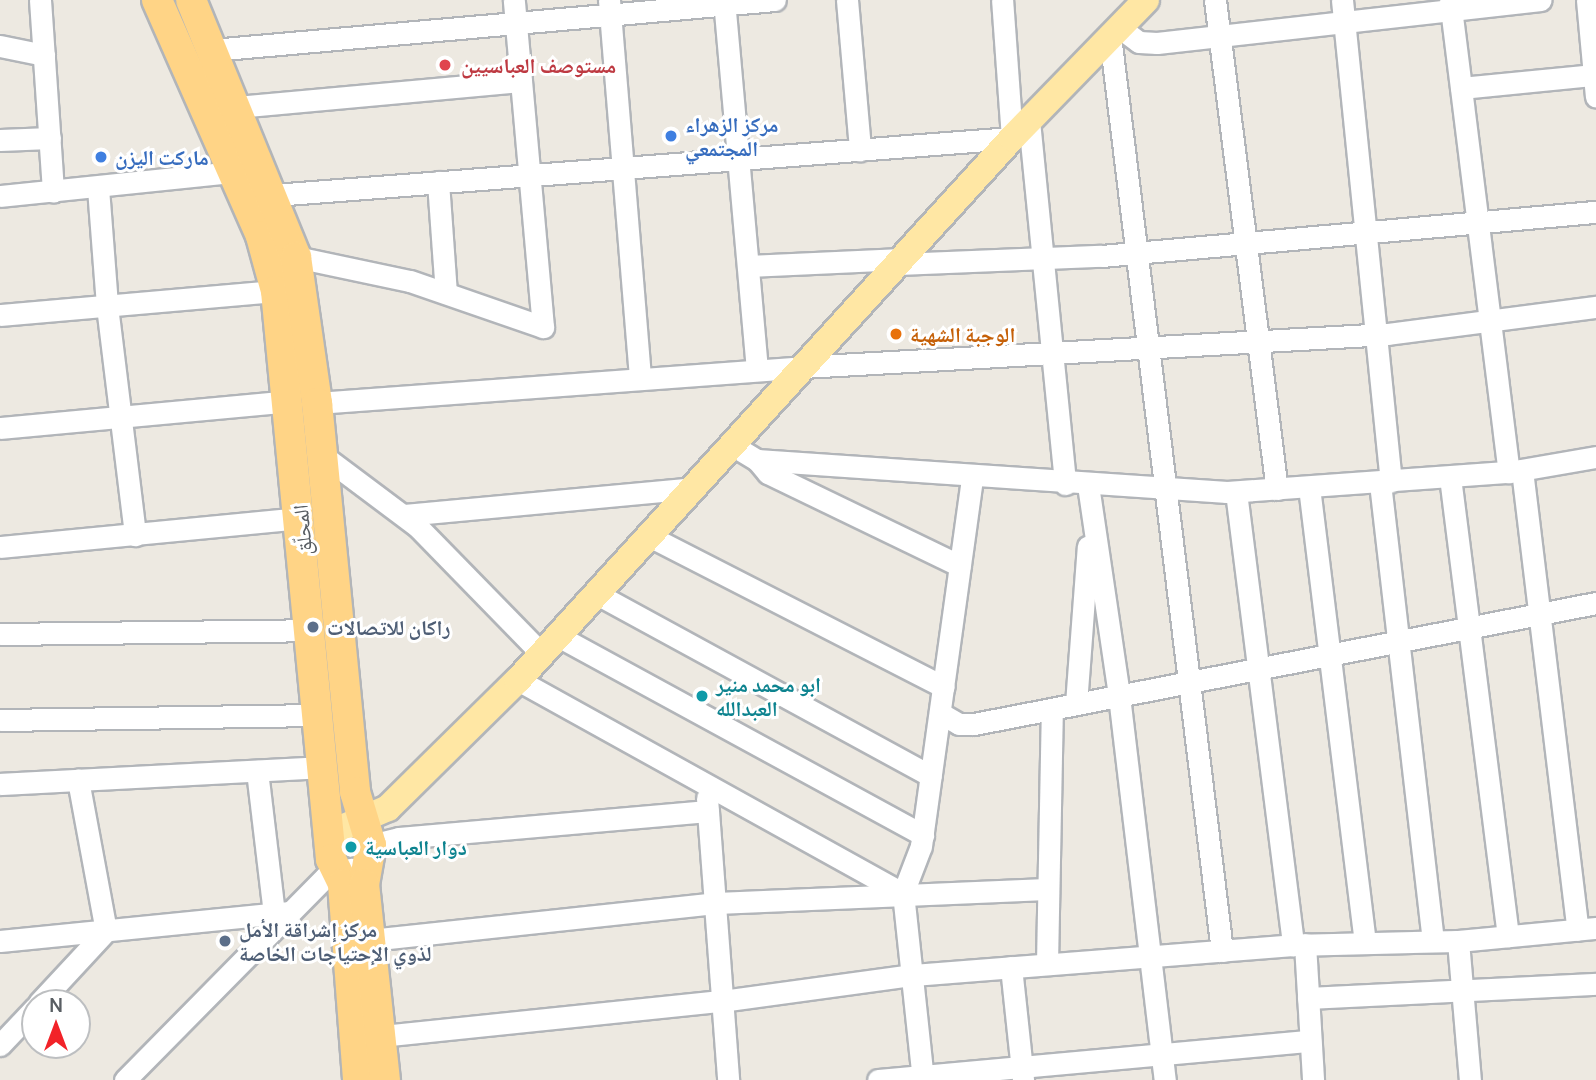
<!DOCTYPE html>
<meta charset="utf-8">
<style>
body{margin:0}
#map{position:relative;width:1596px;height:1080px;overflow:hidden;background:#ede9e1;font-family:Manrope,"Noto Naskh Arabic",sans-serif}
div>[style]{position:absolute}
.roads{filter:drop-shadow(2px 0 #b2b5b9) drop-shadow(-2px 0 #b2b5b9) drop-shadow(0 2px #b2b5b9) drop-shadow(0 -2px #b2b5b9)}
.minor>*{height:21px;margin:-10.5px;padding:0 10.5px;transform-origin:10.5px;border-radius:10.5px;background:#fff}
.major>*{height:26px;margin:-13px;padding:0 13px;transform-origin:13px;border-radius:13px;background:#ffe7a4}
.highway>*{height:30px;margin:-15px;padding:0 15px;transform-origin:15px;border-radius:15px;background:#ffd486}
.dots>*{width:19px;height:19px;translate:-50% -50%;box-sizing:border-box;border:4px solid #fff;border-radius:50%}
span{translate:-50% -50%;white-space:nowrap;text-align:center;line-height:1.15;-webkit-text-stroke:6px #fff;paint-order:stroke}
.health-label{font-size:21px;color:#be3a42;font-weight:700}
.left{translate:0 -50%;text-align:left}
.shop-label{font-size:21px;color:#366cbe;font-weight:700}
.food-label{font-size:21px;color:#c56008;font-weight:700}
.street-label{font-size:21px;color:#595e63}
.service-label{font-size:21px;color:#4e5e75;font-weight:700}
.culture-label{font-size:21px;color:#0d838f;font-weight:700}
.north{position:absolute;left:21px;top:989px;width:70px;height:70px;box-sizing:border-box;background:#fff;border:2px solid #bdbfc1;border-radius:50%;rotate:0deg;font-size:19px;font-weight:700;line-height:28px;text-align:center;color:#595e63}
.north::after{content:'';display:block;margin:auto;width:24px;height:32px;background:#f22228;clip-path:polygon(50% 0,100% 100%,50% 72%,0 100%)}
</style>
<div id="map">
<div class="roads">
<div class="minor">
<div style="left:40px;top:0;width:192px;rotate:86.1deg"></div>
<div style="left:609px;top:0;width:380px;rotate:85.3deg"></div>
<div style="left:724px;top:0;width:371px;rotate:84.9deg"></div>
<div style="left:847px;top:0;width:151px;rotate:85deg"></div>
<div style="left:1215px;top:0;width:493px;rotate:82.8deg"></div>
<div style="left:1342px;top:0;width:484px;rotate:84.2deg"></div>
<div style="left:1450px;top:0;width:476px;rotate:82.9deg"></div>
<div style="left:1587px;top:0;width:97px;rotate:84.7deg"></div>
<div style="left:1119px;top:27px;width:25px;rotate:37deg"></div>
<div style="left:1139px;top:42px;width:18px;rotate:3deg"></div>
<div style="left:1157px;top:43px;width:386px;rotate:-6.4deg"></div>
<div style="left:1110px;top:36px;width:922px;rotate:83.02deg"></div>
<div style="left:0;top:46px;width:45px;rotate:11.6deg"></div>
<div style="left:212px;top:50px;width:565px;rotate:-5.08deg"></div>
<div style="left:1461px;top:88px;width:134px;rotate:-5.6deg"></div>
<div style="left:236px;top:107px;width:286px;rotate:-5.2deg"></div>
<div style="left:1029px;top:121px;width:365px;rotate:84.3deg"></div>
<div style="left:0;top:140px;width:50px;rotate:-2.3deg"></div>
<div style="left:438px;top:182px;width:111px;rotate:85.9deg"></div>
<div style="left:98px;top:188px;width:118px;rotate:85.6deg"></div>
<div style="left:107px;top:306px;width:231px;rotate:83deg"></div>
<div style="left:274px;top:195px;width:740px;rotate:-4.42deg"></div>
<div style="left:1012px;top:138px;width:138px;rotate:-94.1deg"></div>
<div style="left:0;top:196px;width:234px;rotate:-5.9deg"></div>
<div style="left:296px;top:257px;width:116px;rotate:11.9deg"></div>
<div style="left:410px;top:281px;width:141px;rotate:19.1deg"></div>
<div style="left:543px;top:327px;width:328px;rotate:-95.1deg"></div>
<div style="left:898px;top:264px;width:203px;rotate:-2.3deg"></div>
<div style="left:1101px;top:256px;width:497px;rotate:-5.1deg"></div>
<div style="left:748px;top:266px;width:154px;rotate:-2.6deg"></div>
<div style="left:0;top:315px;width:277px;rotate:-5deg"></div>
<div style="left:317px;top:403px;width:487px;rotate:-4.2deg"></div>
<div style="left:803px;top:367px;width:585px;rotate:-3.23deg"></div>
<div style="left:1387px;top:334px;width:211px;rotate:-7.4deg"></div>
<div style="left:0;top:428px;width:290px;rotate:-5.3deg"></div>
<div style="left:732px;top:445px;width:29px;rotate:31deg"></div>
<div style="left:757px;top:460px;width:471px;rotate:3.9deg"></div>
<div style="left:1227px;top:492px;width:283px;rotate:-4.1deg"></div>
<div style="left:1509px;top:472px;width:88px;rotate:-9.8deg"></div>
<div style="left:322px;top:455px;width:119px;rotate:36.8deg"></div>
<div style="left:417px;top:526px;width:179px;rotate:45.7deg"></div>
<div style="left:757px;top:460px;width:17px;rotate:50deg"></div>
<div style="left:768px;top:473px;width:213px;rotate:25.8deg"></div>
<div style="left:1522px;top:470px;width:463px;rotate:83.1deg"></div>
<div style="left:1450px;top:477px;width:463px;rotate:82.8deg"></div>
<div style="left:1380px;top:483px;width:461px;rotate:83.4deg"></div>
<div style="left:1088px;top:485px;width:213px;rotate:81.6deg"></div>
<div style="left:1119px;top:696px;width:387px;rotate:83.2deg"></div>
<div style="left:1309px;top:487px;width:459px;rotate:83deg"></div>
<div style="left:1236px;top:492px;width:457px;rotate:82.8deg"></div>
<div style="left:404px;top:515px;width:291px;rotate:-5.3deg"></div>
<div style="left:649px;top:536px;width:331px;rotate:27.1deg"></div>
<div style="left:0;top:547px;width:302px;rotate:-5.5deg"></div>
<div style="left:597px;top:594px;width:380px;rotate:28.6deg"></div>
<div style="left:0;top:634px;width:311px;rotate:-0.7deg"></div>
<div style="left:558px;top:636px;width:416px;rotate:28.6deg"></div>
<div style="left:518px;top:680px;width:440px;rotate:29deg"></div>
<div style="left:903px;top:893px;width:188px;rotate:83.9deg"></div>
<div style="left:1076px;top:704px;width:158px;rotate:-85.7deg"></div>
<div style="left:940px;top:713px;width:22px;rotate:30deg"></div>
<div style="left:959px;top:724px;width:15px"></div>
<div style="left:974px;top:724px;width:634px;rotate:-11.01deg"></div>
<div style="left:0;top:720px;width:320px;rotate:-0.9deg"></div>
<div style="left:257px;top:771px;width:144px;rotate:83.2deg"></div>
<div style="left:0;top:784px;width:324px;rotate:-3deg"></div>
<div style="left:707px;top:798px;width:283px;rotate:85.7deg"></div>
<div style="left:371px;top:845px;width:29px;rotate:-14deg"></div>
<div style="left:399px;top:838px;width:310px;rotate:-5deg"></div>
<div style="left:903px;top:893px;width:50px;rotate:-69deg"></div>
<div style="left:921px;top:846px;width:373px;rotate:-82.1deg"></div>
<div style="left:370px;top:940px;width:347px;rotate:-6.1deg"></div>
<div style="left:715px;top:903px;width:333px;rotate:-2.4deg"></div>
<div style="left:0;top:941px;width:289px;rotate:-5.7deg"></div>
<div style="left:1458px;top:941px;width:140px;rotate:85.1deg"></div>
<div style="left:1305px;top:944px;width:136px;rotate:86.6deg"></div>
<div style="left:1047px;top:964px;width:255px;rotate:-88.9deg"></div>
<div style="left:1011px;top:967px;width:114px;rotate:83.9deg"></div>
<div style="left:1308px;top:998px;width:288px;rotate:-2.8deg"></div>
<div style="left:39px;top:1003px;width:98px;rotate:-47.1deg"></div>
<div style="left:106px;top:931px;width:154px;rotate:-100.5deg"></div>
<div style="left:381px;top:1036px;width:343px;rotate:-5.9deg"></div>
<div style="left:722px;top:1001px;width:193px;rotate:-7.8deg"></div>
<div style="left:913px;top:975px;width:381px;rotate:-4.5deg"></div>
<div style="left:1293px;top:945px;width:165px;rotate:-1.4deg"></div>
<div style="left:1458px;top:941px;width:139px;rotate:-5.4deg"></div>
<div style="left:0;top:1045px;width:51px;rotate:-46.6deg"></div>
<div style="left:125px;top:1080px;width:286px;rotate:-45.4deg"></div>
<div style="left:326px;top:876px;width:26px;rotate:-16deg"></div>
<div style="left:878px;top:1080px;width:434px;rotate:-5.2deg"></div>
</div>
<div class="major">
<div style="left:330px;top:833px;width:63px;rotate:-23.3deg"></div>
<div style="left:388px;top:808px;width:182px;rotate:-44.6deg"></div>
<div style="left:518px;top:680px;width:733px;rotate:-47.65deg"></div>
<div style="left:1012px;top:138px;width:192px;rotate:-45.8deg"></div>
</div>
<div class="highway">
<div style="left:157px;top:0;width:258px;rotate:66.2deg"></div>
<div style="left:261px;top:236px;width:57px;rotate:74.7deg"></div>
<div style="left:276px;top:291px;width:571px;rotate:84.47deg"></div>
<div style="left:331px;top:859px;width:28px;rotate:64deg"></div>
<div style="left:343px;top:884px;width:197px;rotate:85.6deg"></div>
<div style="left:191px;top:0;width:278px;rotate:67.8deg"></div>
<div style="left:296px;top:257px;width:148px;rotate:81.8deg"></div>
<div style="left:317px;top:403px;width:391px;rotate:84.4deg"></div>
<div style="left:355px;top:792px;width:55px;rotate:73.2deg"></div>
<div style="left:371px;top:845px;width:40px;rotate:100deg"></div>
<div style="left:364px;top:884px;width:197px;rotate:83.9deg"></div>
</div>
</div>
<div class="dots">
<div style="left:445px;top:65px;background:#e0444e"></div>
<div style="left:671px;top:136px;background:#3f7fe0"></div>
<div style="left:101px;top:157px;background:#3f7fe0"></div>
<div style="left:896px;top:334px;background:#e8710a"></div>
<div style="left:313px;top:627px;background:#5c6f8a"></div>
<div style="left:702px;top:696px;background:#0f9aa8"></div>
<div style="left:351px;top:847px;background:#0f9aa8"></div>
<div style="left:225px;top:941px;background:#5c6f8a"></div>
</div>
<div class="health-label">
<span class="left" style="left:461px;top:65px">مستوصف العباسيين</span>
</div>
<div class="shop-label">
<span class="left" style="left:685px;top:136px">مركز الزهراء<br>المجتمعي</span>
<span class="left" style="left:115px;top:157px">ماركت اليزن</span>
</div>
<div class="food-label">
<span class="left" style="left:910px;top:334px">الوجبة الشهية</span>
</div>
<div class="street-label">
<span style="left:302px;top:530px;rotate:-95deg">المحلّق</span>
</div>
<div class="service-label">
<span class="left" style="left:327px;top:627px">راكان للاتصالات</span>
<span class="left" style="left:239px;top:941px">مركز إشراقة الأمل<br>لذوي الإحتياجات الخاصة</span>
</div>
<div class="culture-label">
<span class="left" style="left:716px;top:696px">ابو محمد منير<br>العبدالله</span>
<span class="left" style="left:365px;top:847px">دوار العباسية</span>
</div>
<div class="north">N</div>
</div>
